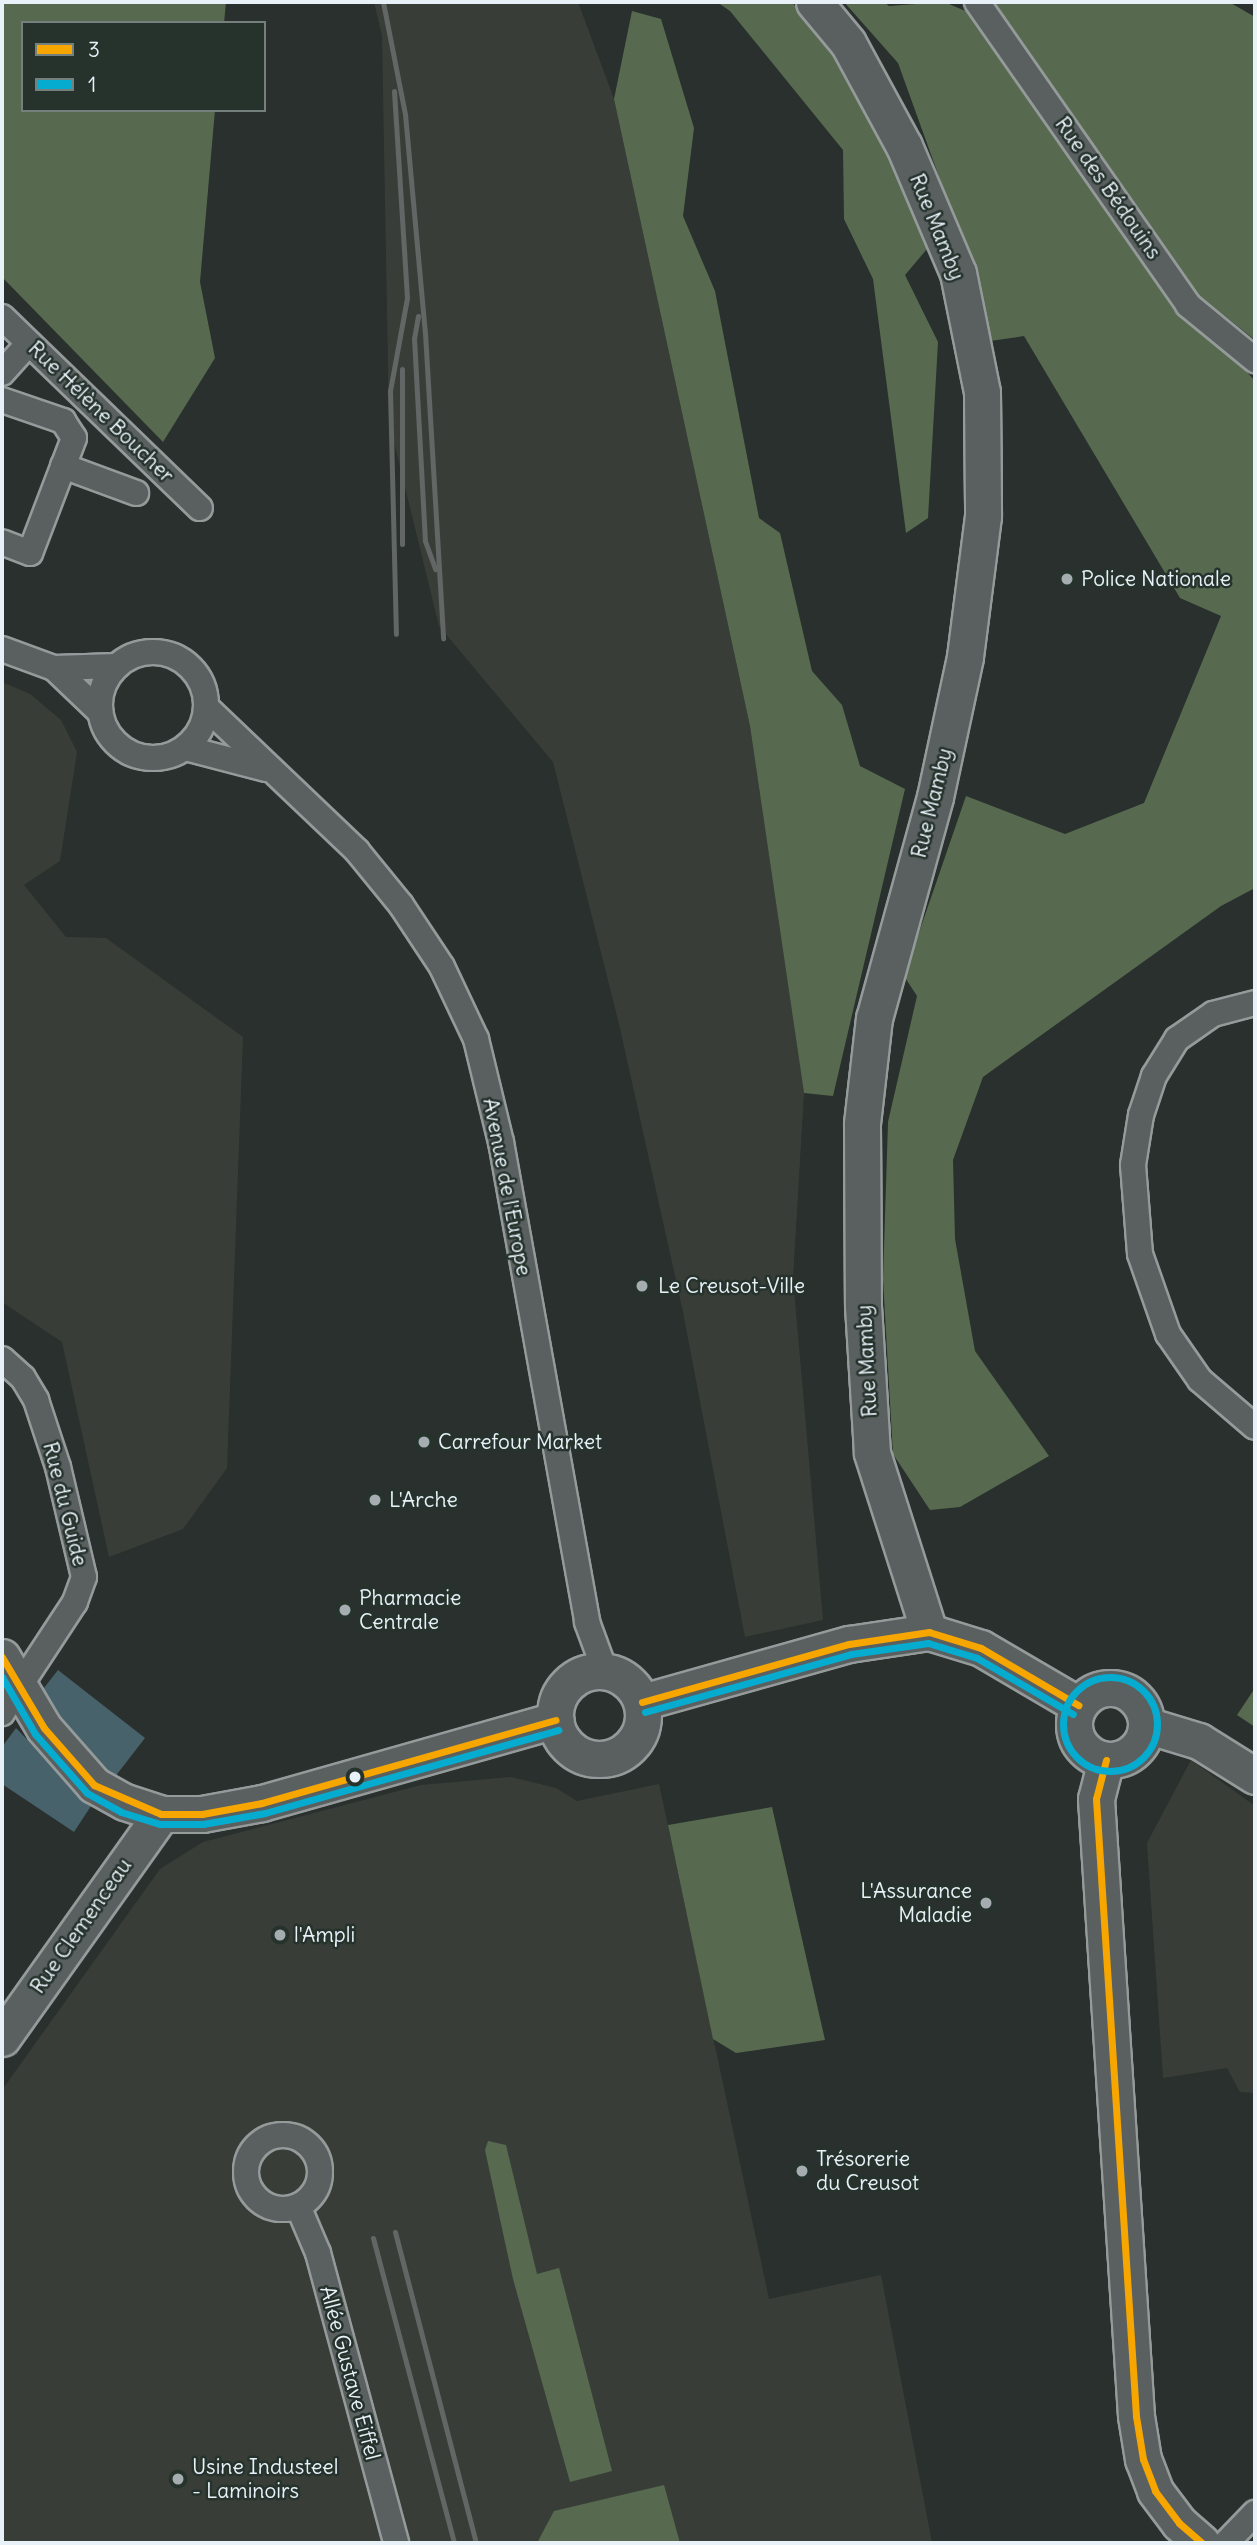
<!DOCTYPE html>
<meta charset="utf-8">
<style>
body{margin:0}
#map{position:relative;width:1257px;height:2545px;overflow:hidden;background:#29302d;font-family:Delius,sans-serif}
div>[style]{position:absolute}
.built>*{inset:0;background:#383e37}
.green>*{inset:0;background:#576a50}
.water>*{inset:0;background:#47626b}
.roads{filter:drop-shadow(2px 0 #959a9a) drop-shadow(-2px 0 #959a9a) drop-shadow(0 2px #959a9a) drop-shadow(0 -2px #959a9a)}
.street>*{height:24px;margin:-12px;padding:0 12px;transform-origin:12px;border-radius:12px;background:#5a6060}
.street>.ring{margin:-12px;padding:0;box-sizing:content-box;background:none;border:24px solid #5a6060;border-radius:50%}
.secondary>*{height:35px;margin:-17.5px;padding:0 17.5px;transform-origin:17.5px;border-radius:17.5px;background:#5a6060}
.secondary>.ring{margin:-17.5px;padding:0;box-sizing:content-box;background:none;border:35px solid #5a6060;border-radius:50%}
.rail>*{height:5px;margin:-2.5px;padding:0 2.5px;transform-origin:2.5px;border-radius:2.5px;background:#626665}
.bus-1>*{height:7px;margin:-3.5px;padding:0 3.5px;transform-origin:3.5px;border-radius:3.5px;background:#f7a600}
.bus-2>*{height:7px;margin:-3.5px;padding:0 3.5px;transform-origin:3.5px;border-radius:3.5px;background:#06acd0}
.bus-2>.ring{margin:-3.5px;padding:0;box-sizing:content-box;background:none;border:7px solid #06acd0;border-radius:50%}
.dots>*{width:19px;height:19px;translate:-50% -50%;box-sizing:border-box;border:4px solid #26332d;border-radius:50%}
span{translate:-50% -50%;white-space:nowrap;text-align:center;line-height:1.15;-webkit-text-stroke:5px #26332d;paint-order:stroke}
.street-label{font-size:21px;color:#e8f1f8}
.poi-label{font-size:21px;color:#e8f1f8}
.left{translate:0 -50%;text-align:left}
.right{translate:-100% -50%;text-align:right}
.frame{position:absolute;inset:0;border:4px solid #e8f1f8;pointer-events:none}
.legend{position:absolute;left:21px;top:21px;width:245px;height:91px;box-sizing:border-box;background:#26332d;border:2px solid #747f7e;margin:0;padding:9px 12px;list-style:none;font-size:21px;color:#e8f1f8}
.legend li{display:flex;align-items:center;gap:14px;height:35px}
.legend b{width:35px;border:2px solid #747f7e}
</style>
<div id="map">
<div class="built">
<div style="clip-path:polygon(374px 2px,578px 2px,614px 99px,750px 726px,804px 1093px,793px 1278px,823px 1620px,745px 1637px,683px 1312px,619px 1024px,553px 762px,439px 626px,389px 422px,382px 36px)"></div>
<div style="clip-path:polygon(2px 682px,30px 694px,61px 720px,77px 752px,60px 861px,24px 885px,66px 937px,106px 938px,243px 1037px,227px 1468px,183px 1529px,109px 1557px,62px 1342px,2px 1302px)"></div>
<div style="clip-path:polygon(1191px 1760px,1255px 1806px,1255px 2093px,1240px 2092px,1227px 2068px,1163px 2078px,1147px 1843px)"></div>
<div style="clip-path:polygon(511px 1777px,556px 1788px,577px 1801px,659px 1784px,769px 2299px,881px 2275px,932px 2543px,2px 2543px,2px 2090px,160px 1869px,203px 1842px,421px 1785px)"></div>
</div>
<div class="green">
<div style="clip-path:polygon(2px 2px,226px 2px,224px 23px,23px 23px,23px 110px,215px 110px,200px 282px,215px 358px,163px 442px,2px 277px)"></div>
<div style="clip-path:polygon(717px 2px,792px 2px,831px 50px,892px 148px,927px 249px,905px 275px,938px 342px,928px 518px,906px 533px,873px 279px,844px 219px,843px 150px,730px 11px)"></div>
<div style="clip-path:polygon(844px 2px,884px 2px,889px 6px,944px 2px,968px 12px,1183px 319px,1233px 357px,1255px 381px,1255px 888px,1221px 906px,983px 1077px,953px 1160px,955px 1239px,975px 1351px,1049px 1456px,960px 1507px,930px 1510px,893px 1454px,883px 1279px,888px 1122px,917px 996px,904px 976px,966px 796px,1065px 834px,1144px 803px,1221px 616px,1180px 598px,1024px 336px,990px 341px,955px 221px,898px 63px)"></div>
<div style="clip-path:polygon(993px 2px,1229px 2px,1255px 17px,1255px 340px,1196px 293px)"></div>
<div style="clip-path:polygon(632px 11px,661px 19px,694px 128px,683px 216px,715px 291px,759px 518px,780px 533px,812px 671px,842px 705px,860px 766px,905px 789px,833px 1096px,804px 1093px,750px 726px,614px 99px)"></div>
<div style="clip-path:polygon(1255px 1688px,1255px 1727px,1237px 1715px)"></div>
<div style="clip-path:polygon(772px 1807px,825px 2040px,736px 2053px,713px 2039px,668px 1825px)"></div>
<div style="clip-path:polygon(488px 2141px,506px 2145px,537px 2274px,559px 2268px,612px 2471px,570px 2482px,513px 2279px,485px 2150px)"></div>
<div style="clip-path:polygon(664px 2485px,680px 2543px,537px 2543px,554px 2511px)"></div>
</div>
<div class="water">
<div style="clip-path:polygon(58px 1670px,145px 1738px,111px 1782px,91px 1767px,40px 1693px)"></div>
<div style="clip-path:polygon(16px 1728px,91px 1806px,74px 1832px,2px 1784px,2px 1747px)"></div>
</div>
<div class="roads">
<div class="street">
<div style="left:977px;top:2px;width:369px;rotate:55.1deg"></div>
<div style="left:1188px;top:305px;width:87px;rotate:39.4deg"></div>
<div style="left:2px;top:317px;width:275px;rotate:44deg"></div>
<div style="left:2px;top:373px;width:40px;rotate:-48deg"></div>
<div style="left:2px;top:400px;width:65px;rotate:19deg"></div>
<div style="left:63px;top:421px;width:20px;rotate:57deg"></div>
<div style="left:74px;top:438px;width:123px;rotate:110.9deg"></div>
<div style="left:30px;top:553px;width:30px;rotate:-159deg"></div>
<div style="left:63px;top:466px;width:78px;rotate:20.3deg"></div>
<div style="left:2px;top:649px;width:55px;rotate:20.1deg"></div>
<div style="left:54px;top:668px;width:63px;rotate:-1.8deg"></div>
<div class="ring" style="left:100px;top:652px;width:82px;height:82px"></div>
<div style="left:54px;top:668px;width:64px;rotate:43.7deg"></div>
<div style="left:206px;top:707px;width:209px;rotate:43.6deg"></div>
<div style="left:357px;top:851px;width:70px;rotate:50.8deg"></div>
<div style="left:401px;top:905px;width:74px;rotate:56.5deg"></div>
<div style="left:442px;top:967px;width:80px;rotate:64.7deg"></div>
<div style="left:476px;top:1039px;width:106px;rotate:76.4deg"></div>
<div style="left:501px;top:1142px;width:488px;rotate:79.8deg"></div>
<div style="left:587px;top:1622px;width:52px;rotate:69.8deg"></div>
<div style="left:185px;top:748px;width:84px;rotate:14.5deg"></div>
<div style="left:1255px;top:1003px;width:43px;rotate:165.3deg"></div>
<div style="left:1213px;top:1014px;width:44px;rotate:145.2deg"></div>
<div style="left:1177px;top:1039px;width:44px;rotate:121.9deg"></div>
<div style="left:1154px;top:1076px;width:41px;rotate:108.4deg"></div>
<div style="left:1141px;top:1115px;width:51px;rotate:99.1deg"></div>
<div style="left:1133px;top:1165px;width:89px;rotate:85.5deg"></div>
<div style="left:1140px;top:1254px;width:85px;rotate:70.7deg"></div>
<div style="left:1168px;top:1334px;width:56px;rotate:55.2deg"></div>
<div style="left:1200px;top:1380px;width:72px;rotate:40.5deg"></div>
<div style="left:2px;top:1359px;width:28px;rotate:42deg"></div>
<div style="left:23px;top:1378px;width:26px;rotate:59deg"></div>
<div style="left:36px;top:1400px;width:71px;rotate:71.8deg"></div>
<div style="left:58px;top:1467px;width:113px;rotate:76.7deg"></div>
<div style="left:84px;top:1577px;width:27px;rotate:110deg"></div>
<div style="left:75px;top:1602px;width:133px;rotate:123.3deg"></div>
<div class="ring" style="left:246px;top:2135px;width:50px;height:50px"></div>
<div style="left:298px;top:2206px;width:51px;rotate:66.9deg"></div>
<div style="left:318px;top:2253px;width:300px;rotate:74.9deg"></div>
<div style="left:1226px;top:2543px;width:42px;rotate:-46deg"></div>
</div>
<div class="secondary">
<div style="left:814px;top:2px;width:53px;rotate:50.3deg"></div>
<div style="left:848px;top:43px;width:117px;rotate:61.5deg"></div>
<div style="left:904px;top:146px;width:138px;rotate:67deg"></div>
<div style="left:958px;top:273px;width:121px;rotate:78.6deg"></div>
<div style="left:982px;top:392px;width:124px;rotate:89.5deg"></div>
<div style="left:983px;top:516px;width:142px;rotate:97.3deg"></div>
<div style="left:965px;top:657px;width:143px;rotate:102.1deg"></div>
<div style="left:935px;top:797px;width:229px;rotate:105.4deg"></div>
<div style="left:874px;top:1018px;width:107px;rotate:96.5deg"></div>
<div style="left:862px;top:1124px;width:182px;rotate:89.7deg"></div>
<div style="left:863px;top:1306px;width:147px;rotate:86.5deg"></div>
<div style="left:872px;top:1453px;width:188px;rotate:72.3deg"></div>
<div style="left:2px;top:1657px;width:82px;rotate:59.4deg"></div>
<div style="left:44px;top:1728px;width:76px;rotate:48.7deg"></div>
<div style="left:94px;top:1785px;width:35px;rotate:29deg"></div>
<div style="left:125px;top:1802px;width:38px;rotate:18deg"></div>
<div style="left:161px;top:1814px;width:41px"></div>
<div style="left:202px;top:1814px;width:61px;rotate:-10.4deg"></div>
<div style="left:262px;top:1803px;width:305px;rotate:-15.8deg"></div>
<div class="ring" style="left:555px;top:1671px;width:53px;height:53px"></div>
<div class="ring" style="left:1074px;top:1688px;width:37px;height:37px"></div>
<div style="left:642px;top:1702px;width:215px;rotate:-15.7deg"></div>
<div style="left:849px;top:1644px;width:81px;rotate:-8.5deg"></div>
<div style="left:929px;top:1632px;width:54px;rotate:17.1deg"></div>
<div style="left:981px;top:1648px;width:113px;rotate:30.4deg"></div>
<div style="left:1146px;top:1725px;width:55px;rotate:16.8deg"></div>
<div style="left:1199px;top:1741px;width:66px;rotate:32deg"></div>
<div style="left:1106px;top:1760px;width:40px;rotate:104.4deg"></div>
<div style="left:1096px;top:1799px;width:618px;rotate:86.29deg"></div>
<div style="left:1136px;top:2416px;width:44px;rotate:80.8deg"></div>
<div style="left:1143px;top:2459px;width:34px;rotate:69deg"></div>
<div style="left:1155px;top:2491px;width:40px;rotate:53deg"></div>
<div style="left:1179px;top:2523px;width:30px;rotate:41deg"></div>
<div style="left:2px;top:2038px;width:275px;rotate:-54.6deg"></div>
</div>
</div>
<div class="rail">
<div style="left:383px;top:2px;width:114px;rotate:78.9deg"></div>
<div style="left:405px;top:114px;width:220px;rotate:84.8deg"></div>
<div style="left:425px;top:333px;width:306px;rotate:86.6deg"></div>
<div style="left:394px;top:91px;width:207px;rotate:86.4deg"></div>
<div style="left:407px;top:298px;width:95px;rotate:100.4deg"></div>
<div style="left:390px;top:391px;width:243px;rotate:88.6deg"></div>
<div style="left:418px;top:316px;width:22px;rotate:100deg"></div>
<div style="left:414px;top:338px;width:203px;rotate:86.9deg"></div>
<div style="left:425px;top:541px;width:30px;rotate:70deg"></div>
<div style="left:402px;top:369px;width:175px;rotate:90deg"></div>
<div style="left:395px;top:2232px;width:321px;rotate:75.4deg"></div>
<div style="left:373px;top:2238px;width:316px;rotate:75.1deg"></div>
</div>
<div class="bus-1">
<div style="left:2px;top:1657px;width:82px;rotate:59.4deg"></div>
<div style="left:44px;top:1728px;width:76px;rotate:48.7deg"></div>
<div style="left:94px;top:1785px;width:73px;rotate:23.4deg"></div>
<div style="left:161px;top:1814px;width:41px"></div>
<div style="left:202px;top:1814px;width:61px;rotate:-10.4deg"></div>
<div style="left:262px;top:1803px;width:305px;rotate:-15.8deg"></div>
<div style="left:642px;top:1702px;width:215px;rotate:-15.7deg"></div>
<div style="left:849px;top:1644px;width:81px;rotate:-8.5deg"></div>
<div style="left:929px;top:1632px;width:54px;rotate:17.1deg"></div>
<div style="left:981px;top:1648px;width:113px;rotate:30.4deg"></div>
<div style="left:1106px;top:1760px;width:40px;rotate:104.4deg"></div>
<div style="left:1096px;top:1799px;width:618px;rotate:86.29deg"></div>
<div style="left:1136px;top:2416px;width:44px;rotate:80.8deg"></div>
<div style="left:1143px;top:2459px;width:34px;rotate:69deg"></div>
<div style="left:1155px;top:2491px;width:40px;rotate:53deg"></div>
<div style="left:1179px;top:2523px;width:30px;rotate:41deg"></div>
</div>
<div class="bus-2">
<div style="left:2px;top:1677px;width:66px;rotate:59.9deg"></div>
<div style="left:35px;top:1734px;width:79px;rotate:48.6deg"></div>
<div style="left:87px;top:1793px;width:39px;rotate:29deg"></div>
<div style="left:121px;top:1812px;width:41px;rotate:17.1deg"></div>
<div style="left:160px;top:1824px;width:43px"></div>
<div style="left:203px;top:1824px;width:63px;rotate:-10.1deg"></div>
<div style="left:265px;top:1813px;width:305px;rotate:-15.8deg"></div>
<div class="ring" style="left:1063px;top:1677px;width:87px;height:87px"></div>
<div style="left:645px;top:1712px;width:214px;rotate:-15.7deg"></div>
<div style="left:851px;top:1654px;width:78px;rotate:-8.1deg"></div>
<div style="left:928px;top:1643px;width:51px;rotate:17deg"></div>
<div style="left:977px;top:1658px;width:111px;rotate:30.3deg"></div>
</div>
<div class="dots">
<div style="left:1067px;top:579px;background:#a5adb1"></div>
<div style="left:642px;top:1286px;background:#a5adb1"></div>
<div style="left:424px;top:1442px;background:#a5adb1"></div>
<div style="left:375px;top:1500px;background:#a5adb1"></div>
<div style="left:345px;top:1610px;background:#a5adb1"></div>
<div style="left:355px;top:1777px;background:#e8f1f8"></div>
<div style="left:986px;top:1903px;background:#a5adb1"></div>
<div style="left:280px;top:1935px;background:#a5adb1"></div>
<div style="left:802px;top:2171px;background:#a5adb1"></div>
<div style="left:178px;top:2479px;background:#a5adb1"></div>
</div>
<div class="street-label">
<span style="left:1108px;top:188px;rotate:55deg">Rue des Bédouins</span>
<span style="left:937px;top:227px;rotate:68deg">Rue Mamby</span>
<span style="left:101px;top:412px;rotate:44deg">Rue Hélène Boucher</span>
<span style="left:932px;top:803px;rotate:-76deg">Rue Mamby</span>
<span style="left:507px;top:1187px;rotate:79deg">Avenue de l'Europe</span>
<span style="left:867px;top:1361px;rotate:-93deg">Rue Mamby</span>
<span style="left:65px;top:1504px;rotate:76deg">Rue du Guide</span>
<span style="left:81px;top:1926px;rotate:-55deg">Rue Clemenceau</span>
<span style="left:350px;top:2373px;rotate:75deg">Allée Gustave Eiffel</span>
</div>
<div class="poi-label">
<span class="left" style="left:1081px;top:579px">Police Nationale</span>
<span class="left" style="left:658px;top:1286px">Le Creusot-Ville</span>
<span class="left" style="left:438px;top:1442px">Carrefour Market</span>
<span class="left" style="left:389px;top:1500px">L'Arche</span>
<span class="left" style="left:359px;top:1610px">Pharmacie<br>Centrale</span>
<span class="right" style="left:972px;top:1903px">L'Assurance<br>Maladie</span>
<span class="left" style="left:294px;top:1935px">l'Ampli</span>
<span class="left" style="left:816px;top:2171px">Trésorerie<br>du Creusot</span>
<span class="left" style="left:192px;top:2479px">Usine Industeel<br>- Laminoirs</span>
</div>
<div class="frame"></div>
<ul class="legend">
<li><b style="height:9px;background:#f7a600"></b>3</li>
<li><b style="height:9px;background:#06acd0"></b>1</li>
</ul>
</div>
